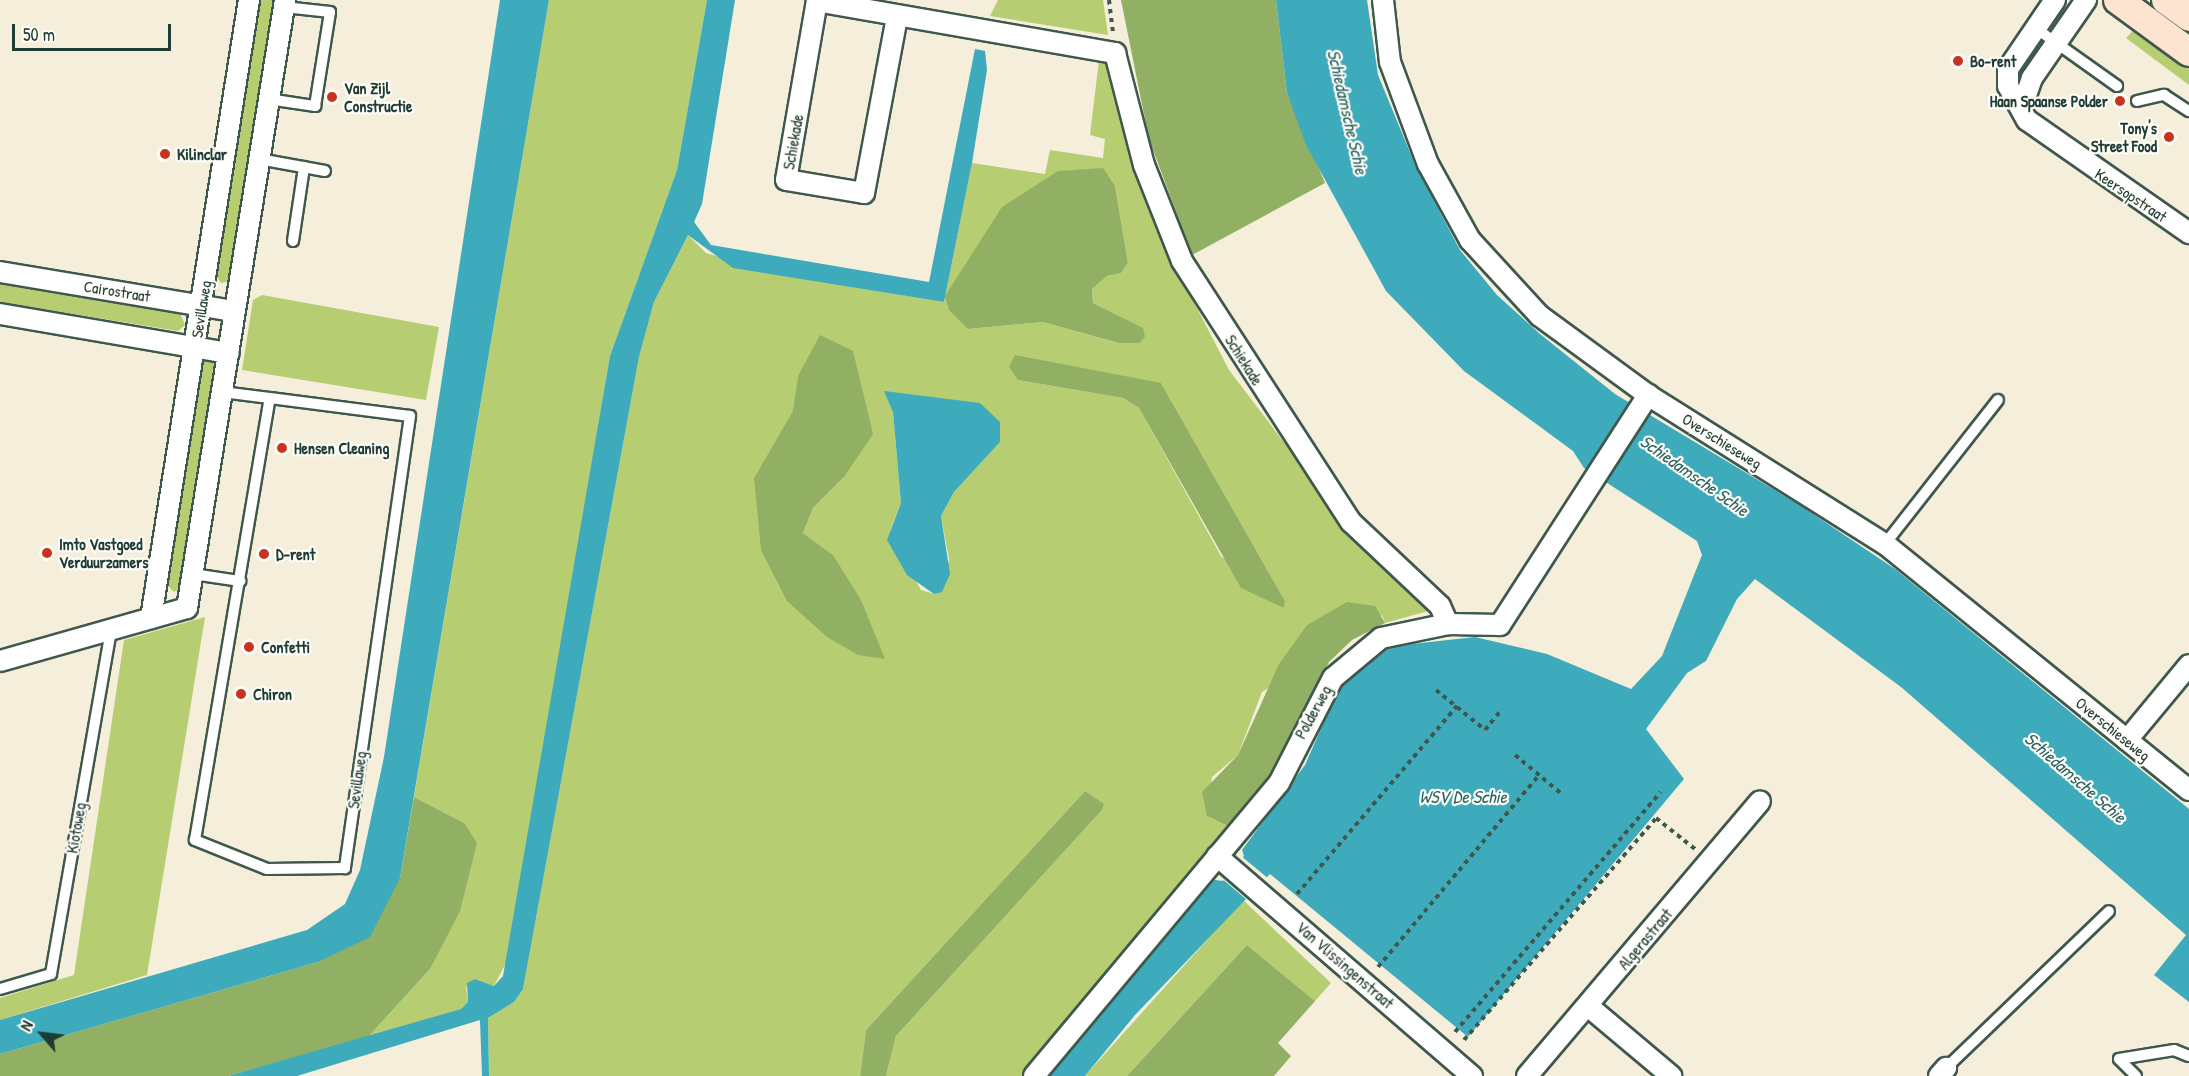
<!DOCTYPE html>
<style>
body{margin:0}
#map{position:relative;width:2189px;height:1076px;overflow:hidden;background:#f4eeda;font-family:"Patrick Hand",sans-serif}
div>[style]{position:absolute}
.green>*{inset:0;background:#b7cd71}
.forest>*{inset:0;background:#91b063}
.water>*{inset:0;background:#3dabbb}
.pier>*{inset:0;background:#f4eeda}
.path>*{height:4px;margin-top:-2px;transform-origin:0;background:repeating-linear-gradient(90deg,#3f584d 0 4.5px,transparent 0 9px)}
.roads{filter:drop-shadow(2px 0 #3f584d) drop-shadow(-2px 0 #3f584d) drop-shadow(0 2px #3f584d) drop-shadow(0 -2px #3f584d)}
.lane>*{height:10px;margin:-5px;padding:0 5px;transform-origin:5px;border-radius:5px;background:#fff}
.street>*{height:20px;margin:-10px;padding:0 10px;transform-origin:10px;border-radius:10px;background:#fff}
.secondary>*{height:28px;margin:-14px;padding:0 14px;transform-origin:14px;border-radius:14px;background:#fde4d1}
.dots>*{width:16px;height:16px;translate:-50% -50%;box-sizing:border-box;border:3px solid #fdfcf7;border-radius:50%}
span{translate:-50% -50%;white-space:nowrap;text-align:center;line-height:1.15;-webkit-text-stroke:4.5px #fdfcf7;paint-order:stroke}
.poi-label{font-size:16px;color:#1f3d34;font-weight:700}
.left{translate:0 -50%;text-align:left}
.right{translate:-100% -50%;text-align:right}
.street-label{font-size:16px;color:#1f3d34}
.water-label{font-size:18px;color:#2a6463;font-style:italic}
.north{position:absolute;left:12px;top:1004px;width:60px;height:60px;-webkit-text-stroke:4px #fdfcf7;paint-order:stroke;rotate:298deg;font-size:16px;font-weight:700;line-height:24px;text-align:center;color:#1f3d34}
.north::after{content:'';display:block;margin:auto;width:21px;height:27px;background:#1f3d34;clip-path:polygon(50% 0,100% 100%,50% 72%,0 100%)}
.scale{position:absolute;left:12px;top:24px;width:159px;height:27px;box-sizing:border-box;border:3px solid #1f3d34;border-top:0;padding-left:8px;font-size:18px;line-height:21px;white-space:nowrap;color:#1f3d34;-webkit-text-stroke:4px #fdfcf7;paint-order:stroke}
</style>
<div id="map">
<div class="green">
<div style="clip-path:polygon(259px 0,277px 0,230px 281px,221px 283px,215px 274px)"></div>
<div style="clip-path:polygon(549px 0,707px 0,677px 170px,610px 356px,510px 955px,494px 986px,475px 979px,466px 988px,468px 1002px,461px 1009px,368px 1037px,430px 969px,464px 823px,414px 797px)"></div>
<div style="clip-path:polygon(998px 0,1103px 0,1108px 35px,990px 16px)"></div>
<div style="clip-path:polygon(2138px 25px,2189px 63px,2189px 85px,2126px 38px)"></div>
<div style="clip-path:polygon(evenodd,1099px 60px,1106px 61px,1170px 256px,1229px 370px,1343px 520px,1439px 608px,1385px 623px,1382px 615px,1262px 692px,1238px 755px,1212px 777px,1207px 816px,1230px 827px,1022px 1076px,886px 1076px,896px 1036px,1102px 810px,1085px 791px,866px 1030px,860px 1076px,489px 1076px,488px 1018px,514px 1002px,523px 989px,639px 357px,654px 302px,688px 235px,706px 253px,785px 276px,944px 302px,972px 163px,1045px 174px,1050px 150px,1103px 158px,1105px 139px,1090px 135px,1099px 60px,1115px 186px,1128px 263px,1121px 273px,1107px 276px,1092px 289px,1093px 303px,1142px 328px,1117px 343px,1043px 322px,969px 329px,1115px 186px,1099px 60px,798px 376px,844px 477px,813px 508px,803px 533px,833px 555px,827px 637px,754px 478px,794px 411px,798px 376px,1099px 60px,1018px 380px,1161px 383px,1285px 601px,1284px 608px,1221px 556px,1139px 408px,1123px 398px,1018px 380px,1099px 60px,893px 412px,1000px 442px,954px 492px,941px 516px,949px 559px,942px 591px,934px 594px,921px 590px,890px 531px,901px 503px,893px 412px)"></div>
<div style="clip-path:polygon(0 283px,180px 313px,185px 325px,178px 331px,0 302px)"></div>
<div style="clip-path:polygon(262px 295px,439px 327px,426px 400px,242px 370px,253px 300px)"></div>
<div style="clip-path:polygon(204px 358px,218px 365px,183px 586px,174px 592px,165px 583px)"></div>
<div style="clip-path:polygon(205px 617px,147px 975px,0 1020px,0 998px,74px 975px,124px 640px)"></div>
<div style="clip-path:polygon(1243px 900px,1331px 983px,1315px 1001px,1247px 945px,1127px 1076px,1085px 1076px)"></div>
</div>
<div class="forest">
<div style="clip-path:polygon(1121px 0,1276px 0,1287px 93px,1325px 183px,1192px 255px,1149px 139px)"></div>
<div style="clip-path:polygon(1103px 168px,1115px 186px,1128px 263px,1121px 273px,1107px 276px,1092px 289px,1093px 303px,1143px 328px,1145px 337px,1139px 343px,1118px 343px,1043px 322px,968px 329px,949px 310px,945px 296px,1002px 207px,1058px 171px)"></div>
<div style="clip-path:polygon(820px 335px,853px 351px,873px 434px,844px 477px,813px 508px,803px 533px,833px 555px,861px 600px,885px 659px,858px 655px,827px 637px,787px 601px,761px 550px,754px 478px,793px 411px,798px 376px)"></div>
<div style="clip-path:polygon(1015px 355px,1161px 383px,1285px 601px,1284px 608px,1241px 588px,1139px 408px,1123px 398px,1018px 380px,1009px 367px)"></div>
<div style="clip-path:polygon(1347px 602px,1375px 606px,1385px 623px,1352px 640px,1329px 662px,1275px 774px,1230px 827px,1207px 816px,1202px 792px,1238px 755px,1279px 664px,1307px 625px)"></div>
<div style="clip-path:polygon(1085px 791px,1104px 804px,1102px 810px,896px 1036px,886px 1076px,860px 1076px,866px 1030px)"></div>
<div style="clip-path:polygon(414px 797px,464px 823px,477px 843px,460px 911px,430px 969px,368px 1037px,228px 1076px,0 1076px,0 1054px,318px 962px,400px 878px)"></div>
<div style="clip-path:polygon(1247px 945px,1315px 1001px,1278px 1043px,1291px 1056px,1274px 1076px,1127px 1076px)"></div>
</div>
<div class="water">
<div style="clip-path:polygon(500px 0,549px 0,400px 878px,370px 937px,318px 962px,0 1054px,0 1020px,307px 930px,345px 904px,360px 870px,384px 757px)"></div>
<div style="clip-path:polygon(707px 0,735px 0,702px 204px,694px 222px,711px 245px,929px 282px,975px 49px,985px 51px,987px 70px,972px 163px,944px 302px,733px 268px,688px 235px,654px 302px,639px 357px,523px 989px,514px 1002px,488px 1018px,489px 1076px,482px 1076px,480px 1020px,297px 1076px,228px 1076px,461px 1009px,468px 1002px,467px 983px,475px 979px,494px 986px,503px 976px,610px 356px,677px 170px)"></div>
<div style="clip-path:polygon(1276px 0,1367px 0,1378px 75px,1416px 167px,1460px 250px,1497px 295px,1540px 334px,1615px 394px,1801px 506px,1895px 569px,2189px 809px,2189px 1002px,2154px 975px,2186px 935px,1901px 687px,1755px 579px,1737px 599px,1706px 661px,1687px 673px,1646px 729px,1684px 779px,1468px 1037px,1270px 874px,1135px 1015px,1085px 1076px,1046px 1076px,1208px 879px,1223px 881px,1244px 856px,1242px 850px,1305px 765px,1341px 683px,1365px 660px,1394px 646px,1475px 637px,1547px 654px,1631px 689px,1662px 656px,1702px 555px,1697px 541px,1584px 468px,1573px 451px,1464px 371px,1386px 291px,1306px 145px,1287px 93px)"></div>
<div style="clip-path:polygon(884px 391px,980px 403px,1000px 422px,1000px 442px,954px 492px,941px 516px,950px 574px,942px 592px,934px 594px,907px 575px,887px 540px,901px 503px,893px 412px)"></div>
</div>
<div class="pier">
<div style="clip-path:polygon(1241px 856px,1269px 879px,1247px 900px,1220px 877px)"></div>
</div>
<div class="path">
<div style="left:1109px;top:0;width:34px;rotate:83deg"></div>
<div style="left:1436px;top:690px;width:63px;rotate:39.2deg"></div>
<div style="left:1485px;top:730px;width:27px;rotate:-51deg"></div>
<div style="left:1515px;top:755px;width:62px;rotate:39.8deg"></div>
<div style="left:1297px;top:894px;width:247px;rotate:-49.6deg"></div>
<div style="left:1378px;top:967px;width:251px;rotate:-50deg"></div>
<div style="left:1455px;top:1032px;width:316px;rotate:-49.4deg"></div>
<div style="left:1464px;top:1040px;width:294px;rotate:-49.1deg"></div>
<div style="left:1656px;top:818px;width:50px;rotate:38.5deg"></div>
</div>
<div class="roads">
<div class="lane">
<div style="left:2034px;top:27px;width:102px;rotate:35.4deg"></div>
<div style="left:268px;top:99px;width:48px;rotate:8.5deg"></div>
<div style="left:315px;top:106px;width:95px;rotate:-80.9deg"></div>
<div style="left:330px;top:12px;width:46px;rotate:-173.8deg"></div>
<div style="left:2137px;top:101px;width:28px;rotate:-13deg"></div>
<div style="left:2164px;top:95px;width:30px;rotate:33deg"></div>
<div style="left:259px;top:159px;width:67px;rotate:10.3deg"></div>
<div style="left:293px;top:241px;width:75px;rotate:-81.5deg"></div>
<div style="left:222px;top:392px;width:48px;rotate:7.1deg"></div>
<div style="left:270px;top:398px;width:141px;rotate:7.3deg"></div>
<div style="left:410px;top:416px;width:457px;rotate:98.2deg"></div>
<div style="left:345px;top:868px;width:78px;rotate:179.3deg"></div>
<div style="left:267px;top:869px;width:78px;rotate:-158.1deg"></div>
<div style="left:195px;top:840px;width:448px;rotate:-80.4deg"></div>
<div style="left:1885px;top:544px;width:183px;rotate:-51.9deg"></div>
<div style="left:193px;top:574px;width:48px;rotate:8.5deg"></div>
<div style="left:0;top:989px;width:53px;rotate:-16.4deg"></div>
<div style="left:51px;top:974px;width:350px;rotate:-80.1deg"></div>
<div style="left:1946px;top:1068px;width:226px;rotate:-43.9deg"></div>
<div style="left:2136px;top:1076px;width:24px;rotate:-135deg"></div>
<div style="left:2119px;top:1059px;width:56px;rotate:-9.3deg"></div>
<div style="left:2174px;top:1050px;width:16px;rotate:22deg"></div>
</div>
<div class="street">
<div style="left:1383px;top:0;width:62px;rotate:83.6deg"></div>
<div style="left:1390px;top:62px;width:109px;rotate:69.6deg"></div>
<div style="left:1428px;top:164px;width:87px;rotate:61.1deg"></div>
<div style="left:1470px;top:240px;width:103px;rotate:47.4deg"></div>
<div style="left:1540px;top:316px;width:134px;rotate:36.2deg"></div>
<div style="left:1648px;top:395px;width:280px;rotate:32.2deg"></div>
<div style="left:1885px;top:544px;width:391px;rotate:39deg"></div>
<div style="left:2055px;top:0;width:83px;rotate:124.3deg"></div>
<div style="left:2008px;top:69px;width:17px;rotate:90deg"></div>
<div style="left:2008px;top:86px;width:39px;rotate:61deg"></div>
<div style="left:2027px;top:120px;width:198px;rotate:34.9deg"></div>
<div style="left:897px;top:17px;width:179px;rotate:100.6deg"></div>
<div style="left:864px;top:193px;width:79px;rotate:-170.5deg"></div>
<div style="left:786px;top:180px;width:182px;rotate:-80.2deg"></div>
<div style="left:817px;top:1px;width:303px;rotate:9.9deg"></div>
<div style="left:1115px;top:53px;width:116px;rotate:75.5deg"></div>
<div style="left:1144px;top:165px;width:103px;rotate:68.4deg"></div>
<div style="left:1182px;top:261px;width:311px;rotate:57.1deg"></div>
<div style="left:1351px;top:522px;width:122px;rotate:43.3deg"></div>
<div style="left:1440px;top:606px;width:20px;rotate:66deg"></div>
<div style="left:2022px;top:107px;width:31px;rotate:-71deg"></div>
<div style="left:2032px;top:78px;width:95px;rotate:-55.3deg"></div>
<div style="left:0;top:272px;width:237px;rotate:9.5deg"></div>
<div style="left:0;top:314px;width:232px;rotate:9.7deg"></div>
<div style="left:151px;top:618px;width:626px;rotate:-80.99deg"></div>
<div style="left:0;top:661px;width:194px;rotate:-15.8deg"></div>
<div style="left:187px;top:608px;width:616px;rotate:-80.84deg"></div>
<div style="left:2127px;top:740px;width:97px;rotate:-50.4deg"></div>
<div style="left:1217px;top:856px;width:337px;rotate:40.8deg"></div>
<div style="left:1588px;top:1006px;width:109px;rotate:40.1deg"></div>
<div style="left:1034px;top:1076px;width:382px;rotate:-50.1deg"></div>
<div style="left:1279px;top:783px;width:118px;rotate:-62.8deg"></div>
<div style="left:1333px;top:678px;width:62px;rotate:-39.8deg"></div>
<div style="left:1381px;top:638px;width:68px;rotate:-11.8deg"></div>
<div style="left:1448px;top:624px;width:52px;rotate:1.1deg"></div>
<div style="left:1500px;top:625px;width:274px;rotate:-57.2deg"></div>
<div style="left:1527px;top:1076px;width:360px;rotate:-49.7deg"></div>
<div style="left:1939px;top:1076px;width:11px;rotate:-49deg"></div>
</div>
<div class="secondary">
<div style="left:2118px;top:0;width:88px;rotate:36.2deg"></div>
<div style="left:2166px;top:0;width:29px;rotate:36deg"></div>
</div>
</div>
<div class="dots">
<div style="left:1958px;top:61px;background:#c8321e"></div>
<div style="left:332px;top:97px;background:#c8321e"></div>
<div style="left:2120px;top:101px;background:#c8321e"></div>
<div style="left:2169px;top:137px;background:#c8321e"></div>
<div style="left:165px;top:154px;background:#c8321e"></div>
<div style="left:282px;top:448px;background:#c8321e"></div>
<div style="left:47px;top:553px;background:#c8321e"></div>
<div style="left:264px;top:554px;background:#c8321e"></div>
<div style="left:249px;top:647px;background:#c8321e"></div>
<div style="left:241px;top:694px;background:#c8321e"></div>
</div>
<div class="poi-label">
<span class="left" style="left:1970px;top:61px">Bo-rent</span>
<span class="left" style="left:344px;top:97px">Van Zijl<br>Constructie</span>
<span class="right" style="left:2108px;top:101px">Haan Spaanse Polder</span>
<span class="right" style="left:2157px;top:137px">Tony's<br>Street Food</span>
<span class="left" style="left:177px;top:154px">Kilinclar</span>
<span class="left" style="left:294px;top:448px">Hensen Cleaning</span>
<span class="left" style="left:59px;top:553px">Imto Vastgoed<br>Verduurzamers</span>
<span class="left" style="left:276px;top:554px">D-rent</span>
<span class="left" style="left:261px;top:647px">Confetti</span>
<span class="left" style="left:253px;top:694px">Chiron</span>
</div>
<div class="street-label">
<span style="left:793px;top:142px;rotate:-80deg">Schiekade</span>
<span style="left:2131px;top:195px;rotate:34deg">Keersopstraat</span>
<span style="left:117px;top:291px;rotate:9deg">Cairostraat</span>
<span style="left:201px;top:309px;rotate:-81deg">Sevillaweg</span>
<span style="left:1244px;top:360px;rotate:58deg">Schiekade</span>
<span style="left:1722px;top:441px;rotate:32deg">Overschieseweg</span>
<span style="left:1313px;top:712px;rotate:-61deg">Polderweg</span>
<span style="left:2113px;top:729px;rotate:39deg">Overschieseweg</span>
<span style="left:357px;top:780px;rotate:-82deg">Sevillaweg</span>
<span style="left:76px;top:828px;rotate:-80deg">Kiotoweg</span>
<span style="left:1645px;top:939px;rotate:-50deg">Algerastraat</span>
<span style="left:1345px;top:965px;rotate:41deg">Van Vlissingenstraat</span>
</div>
<div class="water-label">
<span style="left:1347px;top:112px;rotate:77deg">Schiedamsche Schie</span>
<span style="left:1694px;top:476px;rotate:35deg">Schiedamsche Schie</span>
<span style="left:2075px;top:778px;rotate:41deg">Schiedamsche Schie</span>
<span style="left:1463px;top:797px">WSV De Schie</span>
</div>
<div class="north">N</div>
<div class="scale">50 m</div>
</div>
